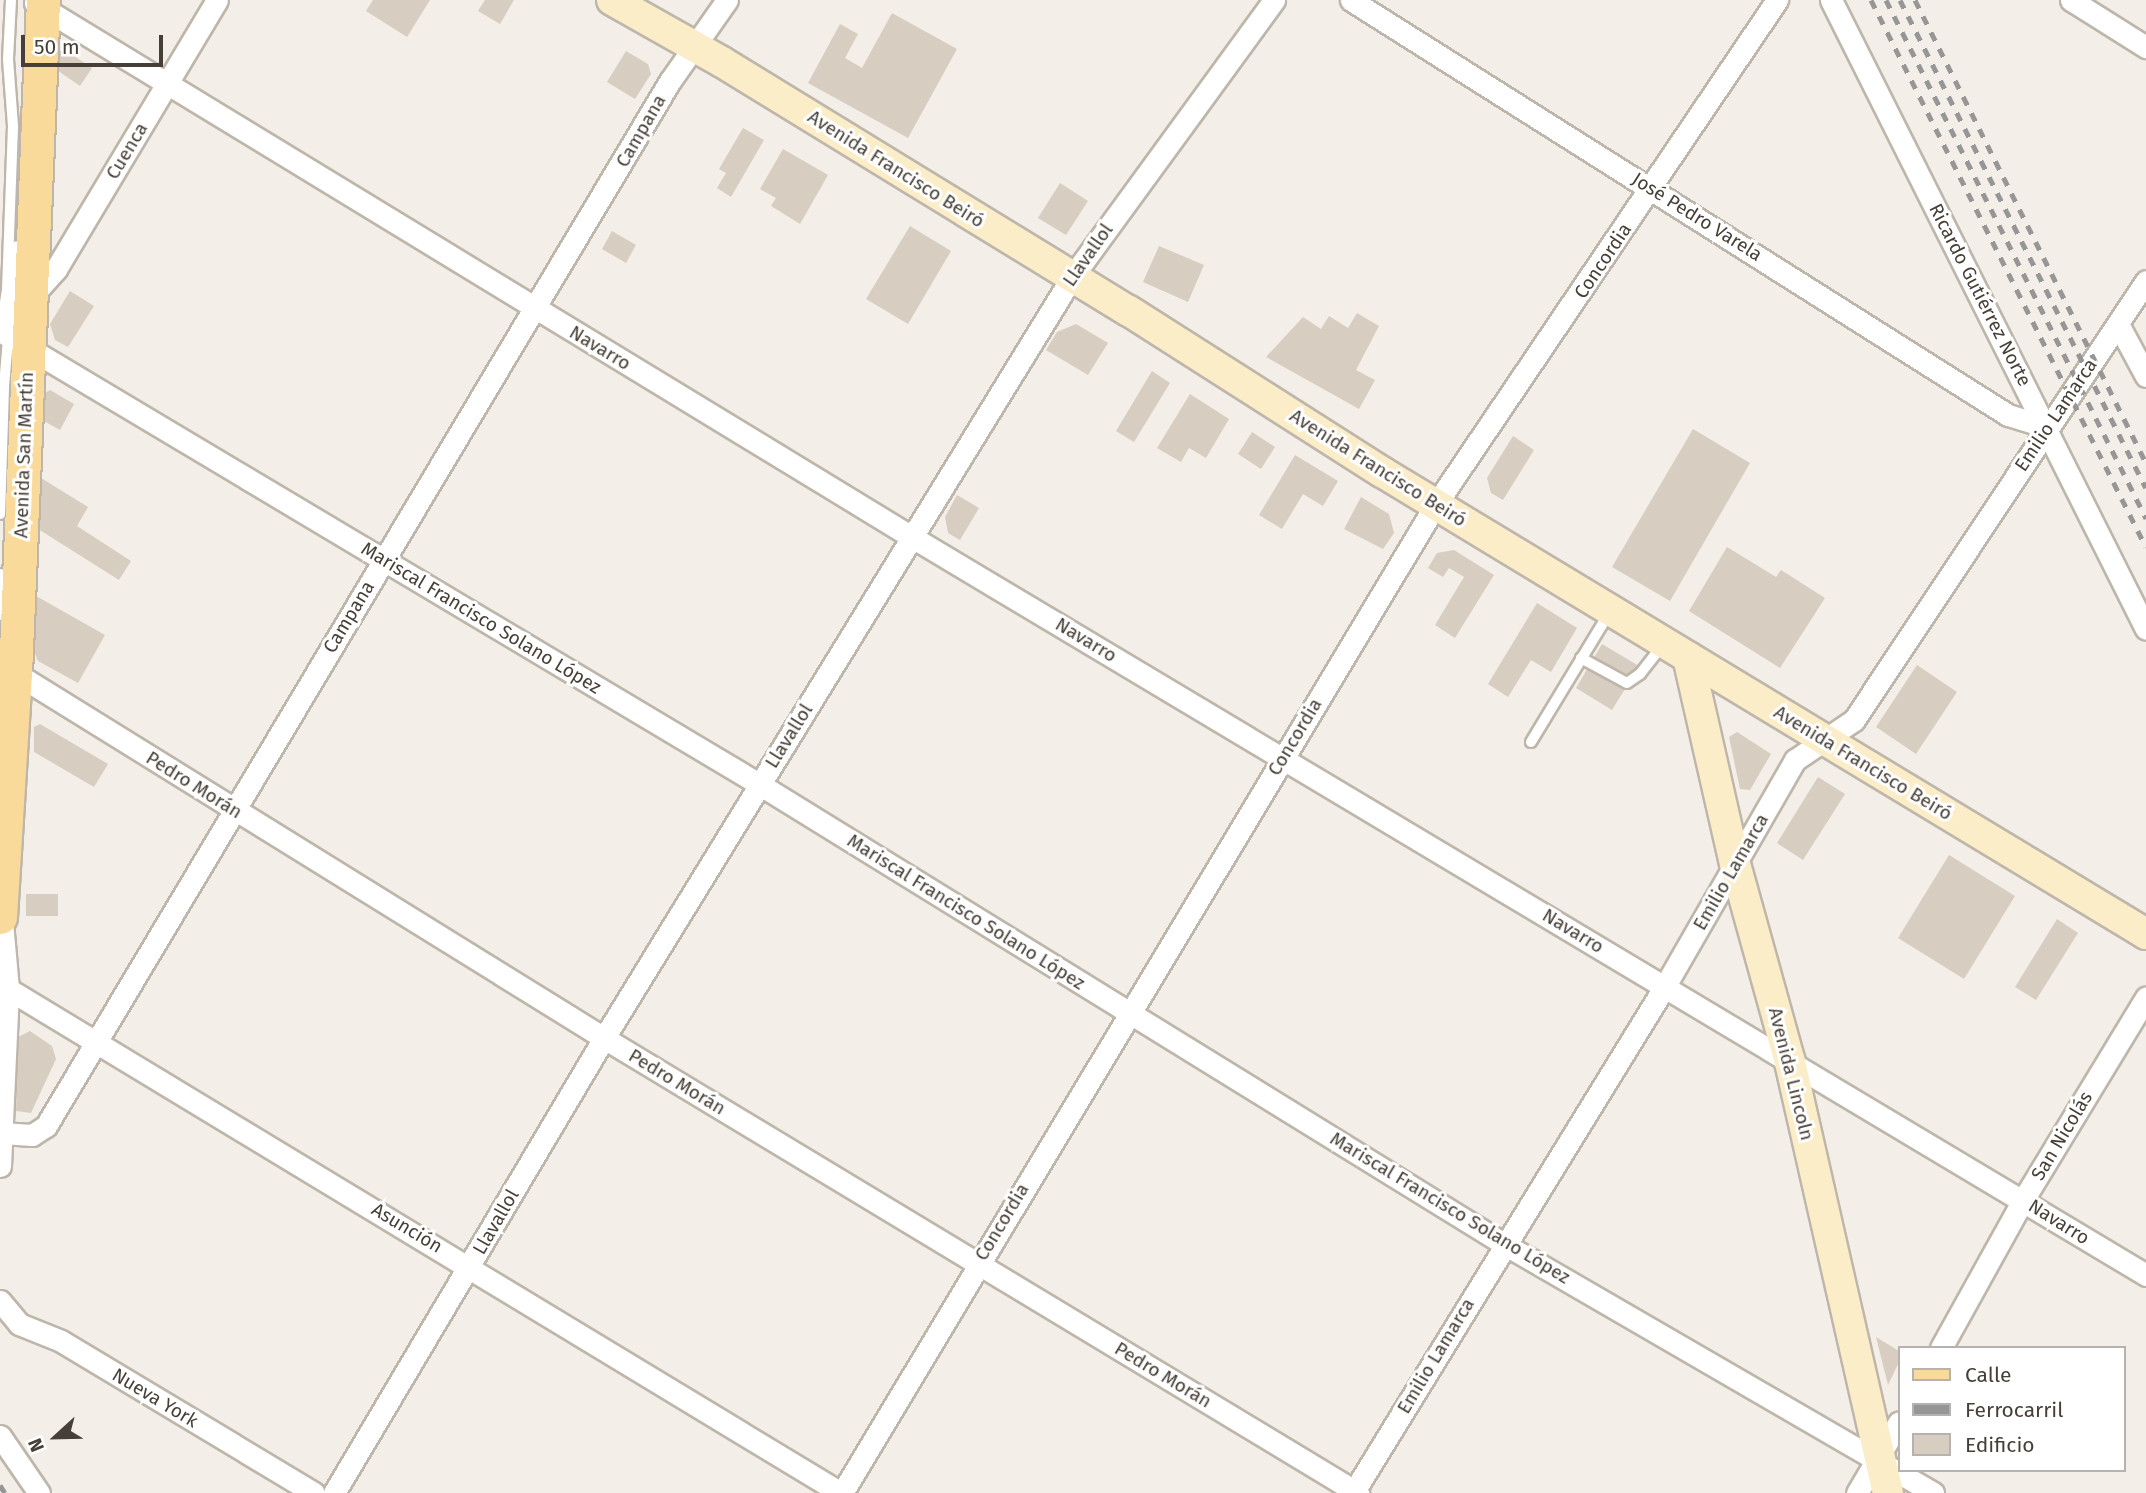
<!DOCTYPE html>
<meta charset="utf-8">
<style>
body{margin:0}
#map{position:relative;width:2146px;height:1493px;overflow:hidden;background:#f3efe8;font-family:"Fira Sans",sans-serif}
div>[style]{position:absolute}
.building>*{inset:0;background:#d7cdc0}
.roads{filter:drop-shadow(2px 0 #beb6aa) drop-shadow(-2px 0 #beb6aa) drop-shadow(0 2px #beb6aa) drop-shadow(0 -2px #beb6aa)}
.lane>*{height:10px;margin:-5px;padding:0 5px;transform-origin:5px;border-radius:5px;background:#fff}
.street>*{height:21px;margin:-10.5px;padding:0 10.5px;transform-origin:10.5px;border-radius:10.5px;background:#fff}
.secondary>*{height:30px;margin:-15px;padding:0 15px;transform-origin:15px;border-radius:15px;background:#fcedc9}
.primary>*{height:33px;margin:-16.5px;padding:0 16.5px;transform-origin:16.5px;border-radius:16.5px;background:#f9da9a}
.rail>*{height:5px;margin-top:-2.5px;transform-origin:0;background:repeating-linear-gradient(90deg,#969696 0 9px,transparent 0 18px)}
span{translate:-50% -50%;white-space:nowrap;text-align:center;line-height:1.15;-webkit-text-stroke:6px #fff;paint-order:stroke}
.street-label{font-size:19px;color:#463f37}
.legend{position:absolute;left:1898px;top:1346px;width:228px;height:126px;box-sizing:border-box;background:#fff;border:2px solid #b5b2af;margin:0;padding:9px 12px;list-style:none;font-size:21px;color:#463f37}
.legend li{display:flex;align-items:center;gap:14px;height:35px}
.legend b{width:35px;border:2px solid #b5b2af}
.north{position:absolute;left:21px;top:1402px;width:70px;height:70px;-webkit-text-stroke:5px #fff;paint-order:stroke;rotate:248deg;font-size:19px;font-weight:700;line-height:28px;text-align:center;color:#463f37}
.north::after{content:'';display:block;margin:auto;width:24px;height:32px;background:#463f37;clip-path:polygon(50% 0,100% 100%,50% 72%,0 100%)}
.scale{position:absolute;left:21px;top:35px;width:142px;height:32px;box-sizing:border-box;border:4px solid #463f37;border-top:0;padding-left:9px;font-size:21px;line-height:24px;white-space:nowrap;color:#463f37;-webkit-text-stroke:5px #fff;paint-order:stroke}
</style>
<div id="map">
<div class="building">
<div style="clip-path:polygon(373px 0,430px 0,407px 37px,366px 11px)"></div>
<div style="clip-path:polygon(485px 0,514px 0,500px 24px,478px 11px)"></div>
<div style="clip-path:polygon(892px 13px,957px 49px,908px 138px,808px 83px,840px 24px,858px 34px,845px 58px,862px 68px)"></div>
<div style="clip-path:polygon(65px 50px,92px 68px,80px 86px,54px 68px,57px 52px)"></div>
<div style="clip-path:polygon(626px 51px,648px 64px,651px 74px,635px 99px,607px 82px)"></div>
<div style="clip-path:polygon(743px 128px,764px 140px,731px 197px,717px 188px,726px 173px,719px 169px)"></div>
<div style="clip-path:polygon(783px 149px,828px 175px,800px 224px,771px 206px,776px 198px,760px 189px)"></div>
<div style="clip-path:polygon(1060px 183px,1088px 201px,1066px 235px,1038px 218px)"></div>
<div style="clip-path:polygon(910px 226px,951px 251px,908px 324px,866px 299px)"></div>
<div style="clip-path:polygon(612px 231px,636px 245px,626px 263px,602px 249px)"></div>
<div style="clip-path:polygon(1159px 246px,1204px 265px,1188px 302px,1143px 282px)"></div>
<div style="clip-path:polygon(70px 291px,94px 306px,68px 347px,55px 340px,50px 324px)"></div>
<div style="clip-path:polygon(1357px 313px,1379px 326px,1356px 370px,1375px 380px,1359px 409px,1266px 357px,1303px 317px,1321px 329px,1329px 316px,1348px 328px)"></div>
<div style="clip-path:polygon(1076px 324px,1108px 343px,1088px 375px,1046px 350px,1057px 332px)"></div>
<div style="clip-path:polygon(1152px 371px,1170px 383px,1134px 442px,1116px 431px)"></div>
<div style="clip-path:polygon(50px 390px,74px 404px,60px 430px,42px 420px,45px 393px)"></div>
<div style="clip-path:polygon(1190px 394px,1229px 419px,1206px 458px,1189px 448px,1181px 462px,1157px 448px)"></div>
<div style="clip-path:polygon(1693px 429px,1750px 463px,1670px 601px,1612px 567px)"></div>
<div style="clip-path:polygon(1252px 432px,1275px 447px,1261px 469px,1238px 454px)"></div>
<div style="clip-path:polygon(1513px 436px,1534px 450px,1503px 500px,1491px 493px,1487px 478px)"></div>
<div style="clip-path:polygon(1295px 455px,1338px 481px,1323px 506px,1303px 494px,1282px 529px,1259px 515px)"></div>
<div style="clip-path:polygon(41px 478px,88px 507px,77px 526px,131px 561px,119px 580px,35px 527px)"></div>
<div style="clip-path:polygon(957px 495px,979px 508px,960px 540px,948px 533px,945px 517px)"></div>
<div style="clip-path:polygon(1361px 497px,1389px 514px,1394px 533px,1383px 549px,1344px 529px)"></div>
<div style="clip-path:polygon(1727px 547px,1776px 577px,1781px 570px,1825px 598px,1780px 668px,1689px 611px)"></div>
<div style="clip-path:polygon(1454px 550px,1494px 575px,1455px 638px,1435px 625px,1464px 577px,1449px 568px,1443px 577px,1428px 568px,1437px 553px)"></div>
<div style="clip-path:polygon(36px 596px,105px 635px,78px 683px,38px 661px,34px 651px)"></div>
<div style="clip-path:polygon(1537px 603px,1577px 628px,1551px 672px,1531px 660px,1508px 697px,1488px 684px)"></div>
<div style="clip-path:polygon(1602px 644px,1639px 666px,1612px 710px,1576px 688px)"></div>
<div style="clip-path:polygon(1917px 665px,1957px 692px,1916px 754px,1876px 727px)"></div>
<div style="clip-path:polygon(40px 724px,108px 764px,94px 787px,34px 752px,34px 727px)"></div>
<div style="clip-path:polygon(1737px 732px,1771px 754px,1750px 790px,1740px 789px,1729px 737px)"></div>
<div style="clip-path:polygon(1818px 777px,1845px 794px,1803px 860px,1777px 843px)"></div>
<div style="clip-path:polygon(1949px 855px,2015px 896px,1964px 979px,1898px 938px)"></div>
<div style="clip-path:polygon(26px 894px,58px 894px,58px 916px,26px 916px)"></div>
<div style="clip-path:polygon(2057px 919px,2078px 933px,2036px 1000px,2015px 987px)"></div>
<div style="clip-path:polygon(30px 1031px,52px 1046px,56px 1059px,31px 1113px,16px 1111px,18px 1037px)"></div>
<div style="clip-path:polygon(1876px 1337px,1899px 1351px,1899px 1362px,1888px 1385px)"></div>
</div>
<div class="roads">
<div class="lane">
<div style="left:0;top:334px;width:45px;rotate:-81deg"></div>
<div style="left:7px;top:290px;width:164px;rotate:-87.9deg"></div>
<div style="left:13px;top:126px;width:67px;rotate:-94.3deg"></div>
<div style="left:8px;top:59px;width:59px;rotate:-87.1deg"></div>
<div style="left:0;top:514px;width:128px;rotate:-88.2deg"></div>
<div style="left:4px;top:386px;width:140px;rotate:-85.1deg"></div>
<div style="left:0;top:574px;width:41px;rotate:87.2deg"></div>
<div style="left:1581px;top:658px;width:52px;rotate:28.5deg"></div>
<div style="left:1627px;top:683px;width:16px;rotate:-35deg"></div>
<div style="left:1640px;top:674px;width:37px;rotate:-52deg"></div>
<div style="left:1531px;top:742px;width:151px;rotate:-58.8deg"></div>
</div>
<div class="street">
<div style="left:1351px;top:0;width:777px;rotate:32.28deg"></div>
<div style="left:2008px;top:415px;width:41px;rotate:17.1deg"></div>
<div style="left:1831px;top:0;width:703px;rotate:63.4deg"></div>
<div style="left:2071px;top:0;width:89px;rotate:32.1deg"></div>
<div style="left:35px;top:3px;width:1027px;rotate:31.34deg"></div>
<div style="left:912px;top:537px;width:1438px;rotate:30.88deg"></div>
<div style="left:31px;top:297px;width:38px;rotate:-48deg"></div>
<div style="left:56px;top:269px;width:313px;rotate:-59.1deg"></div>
<div style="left:2118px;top:324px;width:59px;rotate:61.7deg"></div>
<div style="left:0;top:331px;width:884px;rotate:30.83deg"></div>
<div style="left:759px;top:784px;width:876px;rotate:31.69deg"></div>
<div style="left:1504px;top:1244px;width:496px;rotate:30.1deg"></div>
<div style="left:7px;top:668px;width:702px;rotate:31.79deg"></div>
<div style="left:604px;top:1038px;width:881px;rotate:31.11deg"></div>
<div style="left:8px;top:989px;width:974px;rotate:31.18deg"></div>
<div style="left:2px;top:1133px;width:30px;rotate:4deg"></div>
<div style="left:32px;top:1135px;width:17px;rotate:-33deg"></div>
<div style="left:46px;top:1126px;width:1217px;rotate:-59.16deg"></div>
<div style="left:670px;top:81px;width:99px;rotate:-54.9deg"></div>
<div style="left:0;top:1166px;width:177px;rotate:-87.4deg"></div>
<div style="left:8px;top:989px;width:79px;rotate:-95.1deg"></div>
<div style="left:0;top:1301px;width:30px;rotate:50deg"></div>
<div style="left:19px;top:1324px;width:45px;rotate:22deg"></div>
<div style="left:61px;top:1341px;width:295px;rotate:31deg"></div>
<div style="left:1941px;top:1348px;width:169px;rotate:-61deg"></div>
<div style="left:2023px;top:1200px;width:237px;rotate:-58.7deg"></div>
<div style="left:0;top:1436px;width:69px;rotate:55.6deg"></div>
<div style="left:334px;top:1493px;width:529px;rotate:-59.31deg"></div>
<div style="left:604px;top:1038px;width:893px;rotate:-58.41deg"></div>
<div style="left:1072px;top:277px;width:343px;rotate:-53.9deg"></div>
<div style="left:842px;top:1493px;width:1154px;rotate:-59.01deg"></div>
<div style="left:1436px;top:504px;width:609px;rotate:-55.92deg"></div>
<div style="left:1353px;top:1493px;width:595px;rotate:-58.39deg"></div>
<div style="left:1665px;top:986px;width:261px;rotate:-60.1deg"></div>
<div style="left:1795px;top:760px;width:71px;rotate:-34.1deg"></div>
<div style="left:1854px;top:720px;width:527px;rotate:-56.37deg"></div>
<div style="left:1857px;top:1493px;width:82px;rotate:-59.4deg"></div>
</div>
<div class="secondary">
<div style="left:612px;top:0;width:126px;rotate:29.4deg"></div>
<div style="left:722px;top:62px;width:477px;rotate:31.5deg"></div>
<div style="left:1129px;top:311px;width:300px;rotate:32.5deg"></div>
<div style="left:1382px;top:472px;width:893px;rotate:31.16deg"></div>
<div style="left:1688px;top:657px;width:212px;rotate:77.2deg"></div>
<div style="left:1735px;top:864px;width:205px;rotate:74.5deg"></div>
<div style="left:1790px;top:1062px;width:442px;rotate:77.2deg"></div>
</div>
<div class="primary">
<div style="left:0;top:917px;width:243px;rotate:-86.5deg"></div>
<div style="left:15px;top:674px;width:675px;rotate:-87.62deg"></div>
</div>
</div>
<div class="rail">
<div style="left:1871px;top:0;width:612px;rotate:63.31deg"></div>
<div style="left:1886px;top:0;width:580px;rotate:63.35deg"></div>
<div style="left:1900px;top:0;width:546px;rotate:63.25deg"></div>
<div style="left:1915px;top:0;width:517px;rotate:63.48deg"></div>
<div style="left:0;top:1485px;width:9px;rotate:58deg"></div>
</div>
<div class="street-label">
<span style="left:641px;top:131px;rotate:-60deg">Campana</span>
<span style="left:127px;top:151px;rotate:-59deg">Cuenca</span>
<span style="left:896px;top:169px;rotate:32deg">Avenida Francisco Beiró</span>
<span style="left:1697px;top:217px;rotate:32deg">José Pedro Varela</span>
<span style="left:1088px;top:255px;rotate:-55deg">Llavallol</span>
<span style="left:1603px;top:261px;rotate:-56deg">Concordia</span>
<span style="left:1980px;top:295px;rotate:63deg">Ricardo Gutiérrez Norte</span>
<span style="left:600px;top:348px;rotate:31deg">Navarro</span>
<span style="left:2056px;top:415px;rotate:-56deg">Emilio Lamarca</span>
<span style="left:24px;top:455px;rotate:-88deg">Avenida San Martín</span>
<span style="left:1378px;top:468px;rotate:32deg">Avenida Francisco Beiró</span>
<span style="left:349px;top:617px;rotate:-59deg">Campana</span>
<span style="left:481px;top:618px;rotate:31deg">Mariscal Francisco Solano López</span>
<span style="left:1086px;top:640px;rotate:31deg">Navarro</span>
<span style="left:789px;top:736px;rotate:-58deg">Llavallol</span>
<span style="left:1295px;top:737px;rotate:-59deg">Concordia</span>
<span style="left:1863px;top:763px;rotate:31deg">Avenida Francisco Beiró</span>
<span style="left:194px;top:785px;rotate:32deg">Pedro Morán</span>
<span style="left:1731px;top:872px;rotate:-60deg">Emilio Lamarca</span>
<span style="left:966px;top:912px;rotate:32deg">Mariscal Francisco Solano López</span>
<span style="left:1573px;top:931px;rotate:31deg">Navarro</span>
<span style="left:1791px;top:1074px;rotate:76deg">Avenida Lincoln</span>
<span style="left:677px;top:1082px;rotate:31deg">Pedro Morán</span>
<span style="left:2062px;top:1136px;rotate:-59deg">San Nicolás</span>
<span style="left:1450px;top:1208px;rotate:31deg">Mariscal Francisco Solano López</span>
<span style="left:496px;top:1222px;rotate:-60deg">Llavallol</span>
<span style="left:1002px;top:1222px;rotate:-59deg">Concordia</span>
<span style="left:2059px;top:1222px;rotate:32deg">Navarro</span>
<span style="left:407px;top:1228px;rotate:31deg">Asunción</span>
<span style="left:1436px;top:1356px;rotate:-59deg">Emilio Lamarca</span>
<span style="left:1163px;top:1375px;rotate:31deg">Pedro Morán</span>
<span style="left:155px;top:1398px;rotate:31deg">Nueva York</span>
</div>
<ul class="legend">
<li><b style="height:9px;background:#f9da9a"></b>Calle</li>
<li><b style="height:9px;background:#969696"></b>Ferrocarril</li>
<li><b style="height:19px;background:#d7cdc0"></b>Edificio</li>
</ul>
<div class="north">N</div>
<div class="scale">50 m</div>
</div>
